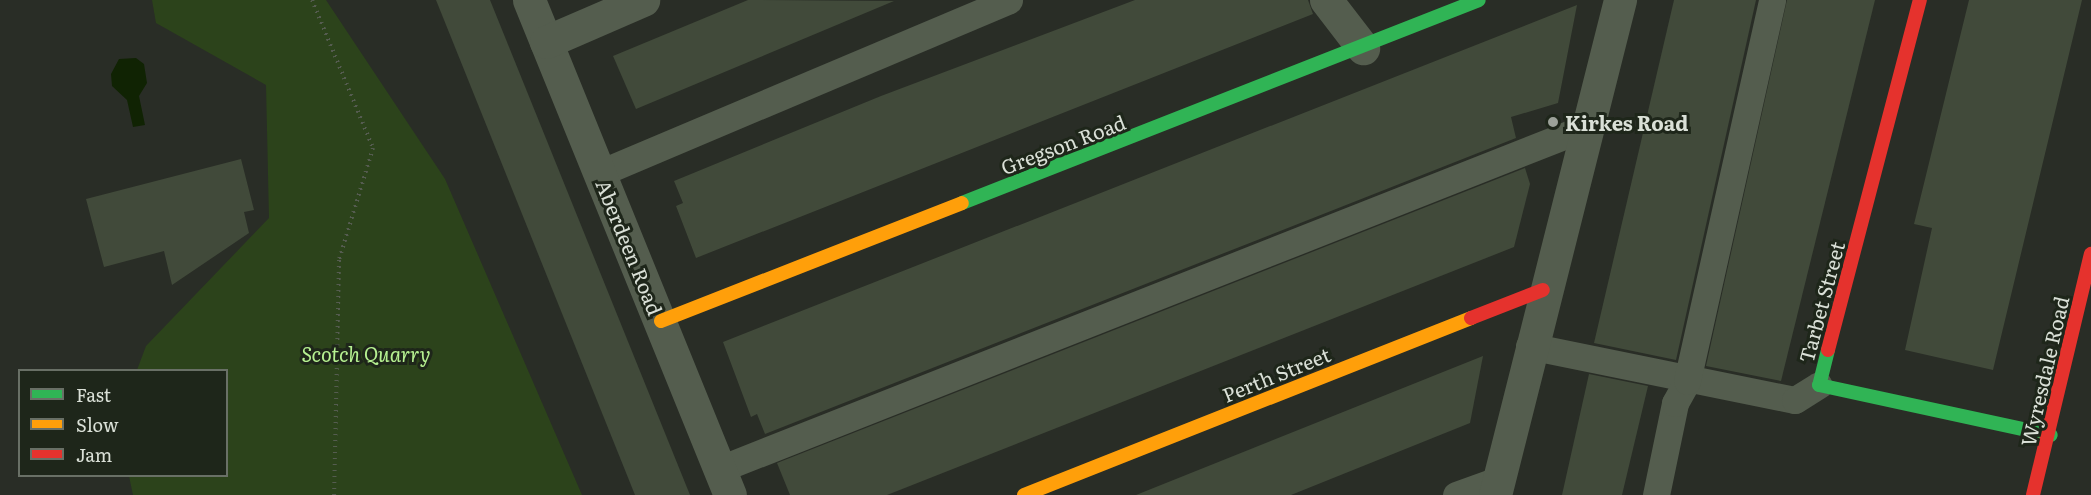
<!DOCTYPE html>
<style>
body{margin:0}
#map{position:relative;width:2091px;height:495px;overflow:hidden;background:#292d26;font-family:Literata,serif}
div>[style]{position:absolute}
.green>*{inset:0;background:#2c431b}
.water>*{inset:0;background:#102303}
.building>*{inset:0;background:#414a3a}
.path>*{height:4px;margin-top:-2px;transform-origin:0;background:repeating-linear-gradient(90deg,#555c50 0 1.5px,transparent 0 6px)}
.lane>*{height:27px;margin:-13.5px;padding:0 13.5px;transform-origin:13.5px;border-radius:13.5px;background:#545d4e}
.street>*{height:33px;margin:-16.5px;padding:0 16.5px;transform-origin:16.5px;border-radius:16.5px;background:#545d4e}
.fast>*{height:14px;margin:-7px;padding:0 7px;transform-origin:7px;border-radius:7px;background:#30b455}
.slow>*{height:14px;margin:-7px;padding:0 7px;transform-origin:7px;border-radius:7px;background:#ff9f0a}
.jam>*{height:14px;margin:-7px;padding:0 7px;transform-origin:7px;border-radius:7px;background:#e5322d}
.dots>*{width:16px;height:16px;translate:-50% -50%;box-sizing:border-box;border:3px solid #1e261a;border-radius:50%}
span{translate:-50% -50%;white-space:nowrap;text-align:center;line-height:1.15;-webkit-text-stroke:6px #1e261a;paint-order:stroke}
.poi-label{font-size:20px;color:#dae0d7;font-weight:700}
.left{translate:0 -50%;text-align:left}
.street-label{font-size:20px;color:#dae0d7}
.park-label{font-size:20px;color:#b6f191;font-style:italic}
.legend{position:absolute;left:18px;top:369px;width:210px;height:108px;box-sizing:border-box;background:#1e261a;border:2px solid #697066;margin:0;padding:8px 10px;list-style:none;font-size:18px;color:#dae0d7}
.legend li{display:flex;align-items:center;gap:12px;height:30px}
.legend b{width:30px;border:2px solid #697066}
</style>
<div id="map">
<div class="green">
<div style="clip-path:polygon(152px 0,326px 0,445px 179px,582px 495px,133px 495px,129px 476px,226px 476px,226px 370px,137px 370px,146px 346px,269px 218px,266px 85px,156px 23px)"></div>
</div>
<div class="water">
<div style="clip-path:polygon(136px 58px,144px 64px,147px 83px,139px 96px,145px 125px,133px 127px,127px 100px,112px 86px,111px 74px,119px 59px)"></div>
</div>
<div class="building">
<div style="clip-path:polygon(436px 0,490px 0,690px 495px,635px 495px)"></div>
<div style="clip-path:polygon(748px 0,894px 1px,636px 109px,613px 56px)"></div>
<div style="clip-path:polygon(1135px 0,1308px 0,1313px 14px,696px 258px,676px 206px,683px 203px,674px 181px,881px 96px)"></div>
<div style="clip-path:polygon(1674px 0,1756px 0,1676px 360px,1594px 343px)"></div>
<div style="clip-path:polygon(1787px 0,1875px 0,1781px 381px,1706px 366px)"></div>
<div style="clip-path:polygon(1969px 0,2082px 0,1993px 370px,1905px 350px,1932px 228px,1914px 224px)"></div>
<div style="clip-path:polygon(1577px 5px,1558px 103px,1511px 117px,1516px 138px,765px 434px,757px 414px,751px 417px,723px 342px)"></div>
<div style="clip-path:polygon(241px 159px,254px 210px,244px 212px,249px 233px,172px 285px,164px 251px,104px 267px,86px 199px)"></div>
<div style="clip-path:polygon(1525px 168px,1530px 184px,1514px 247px,887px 495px,790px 495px,777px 463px)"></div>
<div style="clip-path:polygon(1483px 356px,1470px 423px,1291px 495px,1136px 495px)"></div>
<div style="clip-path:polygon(1589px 374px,1648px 386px,1622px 495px,1562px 495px)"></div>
</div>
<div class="path">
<div style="left:312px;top:0;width:160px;rotate:67.6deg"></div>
<div style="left:373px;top:148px;width:117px;rotate:106.9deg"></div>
<div style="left:339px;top:260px;width:235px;rotate:91.2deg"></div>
</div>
<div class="lane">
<div style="left:600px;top:173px;width:444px;rotate:-22.9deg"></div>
<div style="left:1529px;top:346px;width:271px;rotate:11.5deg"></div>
<div style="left:1795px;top:400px;width:28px;rotate:-32deg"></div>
<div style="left:720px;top:469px;width:934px;rotate:-21.54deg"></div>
<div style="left:1456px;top:495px;width:45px;rotate:-19.7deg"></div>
<div style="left:1656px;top:495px;width:94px;rotate:-78.3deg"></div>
<div style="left:1675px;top:403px;width:25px;rotate:-61deg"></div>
<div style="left:1687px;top:381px;width:390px;rotate:-77.4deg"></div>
</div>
<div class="street">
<div style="left:529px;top:0;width:534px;rotate:67.9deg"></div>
<div style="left:1326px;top:0;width:61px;rotate:52.4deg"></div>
<div style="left:546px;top:42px;width:106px;rotate:-23.4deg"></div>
<div style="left:1495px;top:495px;width:511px;rotate:-75.83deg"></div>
</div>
<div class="fast">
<div style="left:962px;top:203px;width:555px;rotate:-21.44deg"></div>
<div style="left:1828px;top:350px;width:36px;rotate:104deg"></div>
<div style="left:1819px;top:385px;width:237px;rotate:12.2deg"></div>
</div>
<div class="slow">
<div style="left:661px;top:321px;width:323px;rotate:-21.4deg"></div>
<div style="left:1024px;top:495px;width:481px;rotate:-21.6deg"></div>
</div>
<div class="jam">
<div style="left:1471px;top:318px;width:77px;rotate:-21.3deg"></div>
<div style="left:1828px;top:350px;width:362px;rotate:-75.3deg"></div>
<div style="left:2033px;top:495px;width:248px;rotate:-76.5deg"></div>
</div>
<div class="dots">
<div style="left:1553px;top:122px;background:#9ca199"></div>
</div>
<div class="poi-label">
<span class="left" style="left:1565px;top:122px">Kirkes Road</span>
</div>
<div class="street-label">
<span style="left:1063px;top:144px;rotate:-21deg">Gregson Road</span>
<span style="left:630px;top:247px;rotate:68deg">Aberdeen Road</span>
<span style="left:1821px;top:302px;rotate:-75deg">Tarbet Street</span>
<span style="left:2044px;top:371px;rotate:-77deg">Wyresdale Road</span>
<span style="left:1276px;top:374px;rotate:-22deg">Perth Street</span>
</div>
<div class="park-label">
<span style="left:366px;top:353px">Scotch Quarry</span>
</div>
<ul class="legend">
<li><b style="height:8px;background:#30b455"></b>Fast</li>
<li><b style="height:8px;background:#ff9f0a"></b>Slow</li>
<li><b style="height:8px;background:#e5322d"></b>Jam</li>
</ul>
</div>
